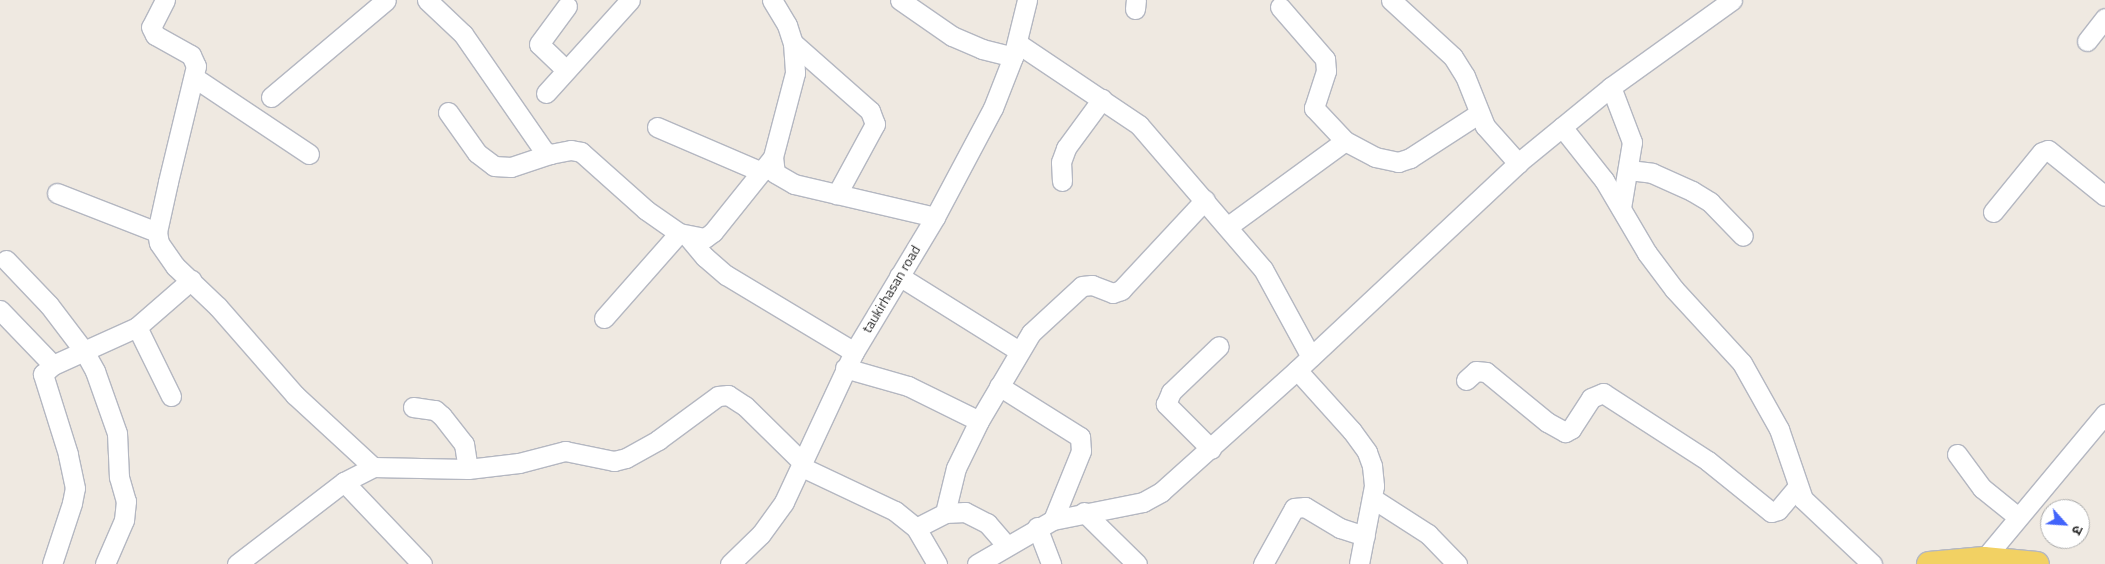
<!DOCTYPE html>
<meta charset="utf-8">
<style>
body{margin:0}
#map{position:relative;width:2105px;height:564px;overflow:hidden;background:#efe9e1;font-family:"Titillium Web","Noto Sans Devanagari",sans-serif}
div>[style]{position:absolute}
.roads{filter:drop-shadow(1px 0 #b4b7c1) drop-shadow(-1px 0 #b4b7c1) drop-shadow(0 1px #b4b7c1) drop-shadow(0 -1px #b4b7c1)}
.minor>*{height:19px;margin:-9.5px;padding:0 9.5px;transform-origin:9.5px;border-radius:9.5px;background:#fff}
.major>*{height:24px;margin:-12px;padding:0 12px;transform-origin:12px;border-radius:12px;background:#f2d163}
span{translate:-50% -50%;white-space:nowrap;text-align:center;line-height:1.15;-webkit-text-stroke:5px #fff;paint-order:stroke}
.street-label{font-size:14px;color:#2e2e2e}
.north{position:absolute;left:2040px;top:499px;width:50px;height:50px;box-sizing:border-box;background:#fff;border:1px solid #ababab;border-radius:50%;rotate:116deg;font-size:14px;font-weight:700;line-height:20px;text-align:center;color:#2e2e2e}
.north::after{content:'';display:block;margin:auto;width:18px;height:22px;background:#4264fb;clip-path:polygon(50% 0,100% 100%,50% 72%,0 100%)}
</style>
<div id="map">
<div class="roads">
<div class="minor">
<div style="left:165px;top:0;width:30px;rotate:117deg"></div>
<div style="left:151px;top:27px;width:9px;rotate:63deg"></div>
<div style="left:155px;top:35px;width:41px;rotate:29.1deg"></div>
<div style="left:191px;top:55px;width:12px;rotate:66deg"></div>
<div style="left:196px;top:66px;width:119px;rotate:103.6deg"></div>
<div style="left:168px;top:182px;width:51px;rotate:102.4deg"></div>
<div style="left:157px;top:232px;width:11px;rotate:80deg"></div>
<div style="left:159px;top:243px;width:28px;rotate:55deg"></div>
<div style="left:175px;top:266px;width:59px;rotate:43.6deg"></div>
<div style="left:218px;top:307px;width:117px;rotate:48.8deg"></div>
<div style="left:295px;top:395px;width:106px;rotate:42.7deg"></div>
<div style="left:427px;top:0;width:50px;rotate:43.4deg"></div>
<div style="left:463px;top:34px;width:142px;rotate:55.3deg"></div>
<div style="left:544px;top:151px;width:7px;rotate:27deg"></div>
<div style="left:550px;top:154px;width:21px;rotate:-11deg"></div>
<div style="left:571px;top:150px;width:10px;rotate:11deg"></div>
<div style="left:581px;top:152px;width:87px;rotate:41.7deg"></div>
<div style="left:646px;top:210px;width:40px;rotate:34.9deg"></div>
<div style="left:679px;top:233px;width:26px;rotate:11deg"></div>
<div style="left:705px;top:238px;width:10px;rotate:-37deg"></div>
<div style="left:713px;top:232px;width:96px;rotate:-51.3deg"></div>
<div style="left:772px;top:0;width:29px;rotate:59deg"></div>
<div style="left:787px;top:25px;width:19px;rotate:72deg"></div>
<div style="left:793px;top:43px;width:30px;rotate:86deg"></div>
<div style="left:795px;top:73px;width:87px;rotate:104.7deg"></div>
<div style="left:773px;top:157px;width:16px;rotate:83deg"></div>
<div style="left:775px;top:173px;width:22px;rotate:30deg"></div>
<div style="left:794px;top:184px;width:145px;rotate:13.2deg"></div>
<div style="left:900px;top:0;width:63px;rotate:34.7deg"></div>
<div style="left:952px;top:36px;width:33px;rotate:23deg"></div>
<div style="left:982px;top:49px;width:32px;rotate:14deg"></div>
<div style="left:1391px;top:0;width:84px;rotate:42.6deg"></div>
<div style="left:1453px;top:57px;width:22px;rotate:58deg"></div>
<div style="left:1465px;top:76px;width:54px;rotate:68.2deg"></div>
<div style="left:1485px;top:126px;width:50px;rotate:48.3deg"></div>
<div style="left:1280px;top:7px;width:69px;rotate:49.1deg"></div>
<div style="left:1325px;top:59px;width:12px;rotate:85deg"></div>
<div style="left:1326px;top:71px;width:39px;rotate:108deg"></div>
<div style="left:1314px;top:108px;width:45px;rotate:46.8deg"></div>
<div style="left:1135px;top:9px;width:9px;rotate:-84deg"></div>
<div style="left:2087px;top:41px;width:29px;rotate:-52deg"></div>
<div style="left:793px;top:43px;width:103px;rotate:41.4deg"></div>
<div style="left:870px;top:111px;width:14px;rotate:69deg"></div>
<div style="left:875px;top:124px;width:80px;rotate:118.5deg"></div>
<div style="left:1017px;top:43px;width:147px;rotate:33.9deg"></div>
<div style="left:1139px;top:125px;width:190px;rotate:49.3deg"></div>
<div style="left:1263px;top:269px;width:100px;rotate:61.4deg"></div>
<div style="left:566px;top:70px;width:37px;rotate:-136deg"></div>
<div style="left:539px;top:44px;width:47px;rotate:-53.6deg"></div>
<div style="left:195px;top:78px;width:137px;rotate:33.7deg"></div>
<div style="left:1611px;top:87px;width:59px;rotate:69.1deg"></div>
<div style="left:1632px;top:142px;width:67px;rotate:99.5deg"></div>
<div style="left:546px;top:93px;width:125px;rotate:-47.9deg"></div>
<div style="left:271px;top:97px;width:150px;rotate:-40.1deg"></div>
<div style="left:448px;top:112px;width:50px;rotate:54.7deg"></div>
<div style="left:477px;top:153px;width:21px;rotate:37deg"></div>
<div style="left:494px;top:166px;width:17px;rotate:3deg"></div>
<div style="left:511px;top:167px;width:41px;rotate:-18.4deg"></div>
<div style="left:657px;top:127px;width:114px;rotate:23.2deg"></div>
<div style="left:1562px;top:127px;width:68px;rotate:51.6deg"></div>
<div style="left:1604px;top:180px;width:85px;rotate:59.5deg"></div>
<div style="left:1647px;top:253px;width:45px;rotate:53.1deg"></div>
<div style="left:1674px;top:289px;width:100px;rotate:47.4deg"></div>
<div style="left:1742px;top:363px;width:76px;rotate:60.7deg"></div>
<div style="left:1779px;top:429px;width:74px;rotate:71.1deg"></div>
<div style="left:1803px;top:499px;width:95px;rotate:43.3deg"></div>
<div style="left:1629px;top:170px;width:23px;rotate:7deg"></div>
<div style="left:1652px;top:173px;width:44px;rotate:24.2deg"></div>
<div style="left:1692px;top:191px;width:21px;rotate:31deg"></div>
<div style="left:1710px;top:202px;width:47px;rotate:45.9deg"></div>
<div style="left:1062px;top:181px;width:19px;rotate:-93deg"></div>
<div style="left:1061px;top:162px;width:15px;rotate:-70deg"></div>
<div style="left:1066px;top:148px;width:61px;rotate:-53.7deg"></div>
<div style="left:57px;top:193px;width:107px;rotate:21.3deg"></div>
<div style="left:1993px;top:212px;width:77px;rotate:-50.8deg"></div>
<div style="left:2042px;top:152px;width:6px;rotate:-18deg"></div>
<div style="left:2048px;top:150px;width:73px;rotate:38.9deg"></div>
<div style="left:1227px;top:227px;width:146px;rotate:-36.1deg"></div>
<div style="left:1345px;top:141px;width:34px;rotate:28deg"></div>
<div style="left:1375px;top:157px;width:24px;rotate:12deg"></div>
<div style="left:1398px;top:162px;width:13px;rotate:-18deg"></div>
<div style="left:1410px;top:158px;width:81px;rotate:-32.9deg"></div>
<div style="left:688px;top:237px;width:26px;rotate:50deg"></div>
<div style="left:705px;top:257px;width:28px;rotate:41deg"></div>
<div style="left:726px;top:275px;width:149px;rotate:31deg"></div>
<div style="left:6px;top:260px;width:62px;rotate:46.3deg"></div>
<div style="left:49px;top:305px;width:58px;rotate:52.7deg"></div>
<div style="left:84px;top:351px;width:23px;rotate:61deg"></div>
<div style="left:95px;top:371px;width:66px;rotate:70.5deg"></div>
<div style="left:117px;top:433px;width:44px;rotate:87.4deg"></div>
<div style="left:119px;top:477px;width:25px;rotate:74deg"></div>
<div style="left:126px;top:501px;width:19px;rotate:96deg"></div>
<div style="left:124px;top:520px;width:48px;rotate:113.4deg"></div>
<div style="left:899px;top:276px;width:142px;rotate:32deg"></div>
<div style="left:0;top:310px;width:76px;rotate:46.1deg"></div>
<div style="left:604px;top:318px;width:113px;rotate:-48.6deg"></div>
<div style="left:137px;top:327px;width:77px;rotate:63.8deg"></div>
<div style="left:845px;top:368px;width:66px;rotate:15.9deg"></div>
<div style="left:908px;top:386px;width:79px;rotate:26.2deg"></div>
<div style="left:1297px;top:370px;width:82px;rotate:48deg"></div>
<div style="left:1352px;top:431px;width:26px;rotate:54deg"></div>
<div style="left:1367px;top:452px;width:15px;rotate:70deg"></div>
<div style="left:1372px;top:466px;width:20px;rotate:84deg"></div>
<div style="left:1374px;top:486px;width:79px;rotate:100.9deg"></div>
<div style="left:1466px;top:380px;width:13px;rotate:-42deg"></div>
<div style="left:1476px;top:371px;width:10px;rotate:6deg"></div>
<div style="left:1486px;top:372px;width:79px;rotate:39.3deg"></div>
<div style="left:1547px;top:422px;width:21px;rotate:29deg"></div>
<div style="left:1565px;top:432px;width:7px;rotate:-27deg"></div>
<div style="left:1571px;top:429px;width:37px;rotate:-57deg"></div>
<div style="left:1591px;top:398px;width:13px;rotate:-23deg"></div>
<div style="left:1603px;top:393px;width:125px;rotate:32.9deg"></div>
<div style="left:1708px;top:461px;width:81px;rotate:39deg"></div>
<div style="left:1771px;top:512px;width:7px;rotate:-16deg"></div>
<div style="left:1778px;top:510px;width:30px;rotate:-50deg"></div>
<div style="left:999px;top:386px;width:96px;rotate:32.2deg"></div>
<div style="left:1080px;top:437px;width:14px;rotate:86deg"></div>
<div style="left:1081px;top:451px;width:74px;rotate:112.1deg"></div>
<div style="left:413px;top:407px;width:22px;rotate:8deg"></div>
<div style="left:435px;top:410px;width:9px;rotate:41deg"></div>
<div style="left:442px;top:416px;width:36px;rotate:52deg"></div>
<div style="left:464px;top:444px;width:25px;rotate:81deg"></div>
<div style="left:1211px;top:449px;width:64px;rotate:-135deg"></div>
<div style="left:1166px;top:404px;width:13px;rotate:-67deg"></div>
<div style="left:1171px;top:392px;width:66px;rotate:-43.8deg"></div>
<div style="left:1957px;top:454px;width:42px;rotate:53.7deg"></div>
<div style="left:1982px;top:488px;width:46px;rotate:38.9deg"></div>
<div style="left:802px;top:467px;width:103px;rotate:25.3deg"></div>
<div style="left:895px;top:511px;width:27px;rotate:39deg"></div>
<div style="left:916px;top:528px;width:42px;rotate:59.7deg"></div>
<div style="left:344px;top:482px;width:113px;rotate:46.4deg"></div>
<div style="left:1372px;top:498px;width:67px;rotate:32.7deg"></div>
<div style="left:1428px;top:534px;width:42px;rotate:46deg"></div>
<div style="left:1084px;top:512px;width:74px;rotate:44.5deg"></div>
<div style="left:945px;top:513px;width:46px;rotate:-76.3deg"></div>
<div style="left:956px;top:468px;width:52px;rotate:-63.9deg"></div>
<div style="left:979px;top:421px;width:102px;rotate:-59.4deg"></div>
<div style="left:1031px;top:333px;width:69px;rotate:-42.7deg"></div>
<div style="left:1082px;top:286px;width:10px;rotate:-6deg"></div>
<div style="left:1092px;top:285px;width:22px;rotate:21deg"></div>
<div style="left:1113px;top:293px;width:9px;rotate:-21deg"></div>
<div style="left:1121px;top:290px;width:123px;rotate:-47deg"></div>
<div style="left:1037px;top:527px;width:40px;rotate:69deg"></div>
<div style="left:916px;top:528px;width:33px;rotate:-27deg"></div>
<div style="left:945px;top:513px;width:20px;rotate:-3deg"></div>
<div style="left:965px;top:512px;width:25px;rotate:27deg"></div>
<div style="left:987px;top:523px;width:29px;rotate:49deg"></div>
<div style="left:1984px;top:559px;width:189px;rotate:-50.2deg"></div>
<div style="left:52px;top:564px;width:64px;rotate:-71.8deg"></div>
<div style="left:72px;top:503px;width:15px;rotate:-79deg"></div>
<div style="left:75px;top:488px;width:35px;rotate:-102deg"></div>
<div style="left:68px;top:454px;width:84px;rotate:-107.4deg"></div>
<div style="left:43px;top:374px;width:13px;rotate:-42deg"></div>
<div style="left:53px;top:365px;width:92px;rotate:-24.3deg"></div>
<div style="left:137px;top:327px;width:72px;rotate:-41deg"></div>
<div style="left:237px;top:564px;width:135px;rotate:-37.5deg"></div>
<div style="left:344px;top:482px;width:33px;rotate:-27deg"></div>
<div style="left:373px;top:467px;width:95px;rotate:1.2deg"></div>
<div style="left:468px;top:469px;width:51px;rotate:-6.7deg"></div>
<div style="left:519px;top:463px;width:48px;rotate:-14.6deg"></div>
<div style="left:565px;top:451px;width:50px;rotate:11.5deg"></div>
<div style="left:614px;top:461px;width:12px;rotate:-14deg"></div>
<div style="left:626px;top:458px;width:37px;rotate:-29deg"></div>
<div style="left:658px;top:440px;width:74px;rotate:-36.3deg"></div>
<div style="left:718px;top:396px;width:10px;rotate:-6deg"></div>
<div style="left:728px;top:395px;width:20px;rotate:33deg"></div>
<div style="left:745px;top:406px;width:81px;rotate:44.5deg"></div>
<div style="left:730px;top:564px;width:43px;rotate:-44.1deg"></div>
<div style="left:761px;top:534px;width:39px;rotate:-54deg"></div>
<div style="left:784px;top:502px;width:166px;rotate:-65deg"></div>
<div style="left:854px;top:352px;width:157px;rotate:-59deg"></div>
<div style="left:935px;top:217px;width:123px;rotate:-62deg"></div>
<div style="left:993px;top:108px;width:55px;rotate:-68.6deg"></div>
<div style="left:1013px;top:57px;width:59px;rotate:-76.2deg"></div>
<div style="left:977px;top:564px;width:88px;rotate:-30.1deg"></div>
<div style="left:1053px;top:520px;width:92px;rotate:-11.3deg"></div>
<div style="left:1143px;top:502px;width:21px;rotate:-29deg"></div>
<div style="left:1161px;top:492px;width:183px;rotate:-41.9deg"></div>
<div style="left:1297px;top:370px;width:303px;rotate:-43.1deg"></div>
<div style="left:1518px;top:163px;width:120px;rotate:-39.3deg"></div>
<div style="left:1611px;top:87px;width:149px;rotate:-35.7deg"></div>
<div style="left:1263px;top:564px;width:64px;rotate:-61deg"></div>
<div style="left:1294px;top:508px;width:11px;rotate:-5deg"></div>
<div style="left:1305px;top:507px;width:41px;rotate:31deg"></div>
<div style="left:1340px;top:528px;width:26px;rotate:18deg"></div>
</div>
<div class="major">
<div style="left:1929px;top:564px;width:55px;rotate:-5.2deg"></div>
<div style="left:1984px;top:559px;width:53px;rotate:5.4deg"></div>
</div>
</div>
<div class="street-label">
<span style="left:891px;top:289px;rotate:-59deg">taukirhasan road</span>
</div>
<div class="north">उ</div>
</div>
